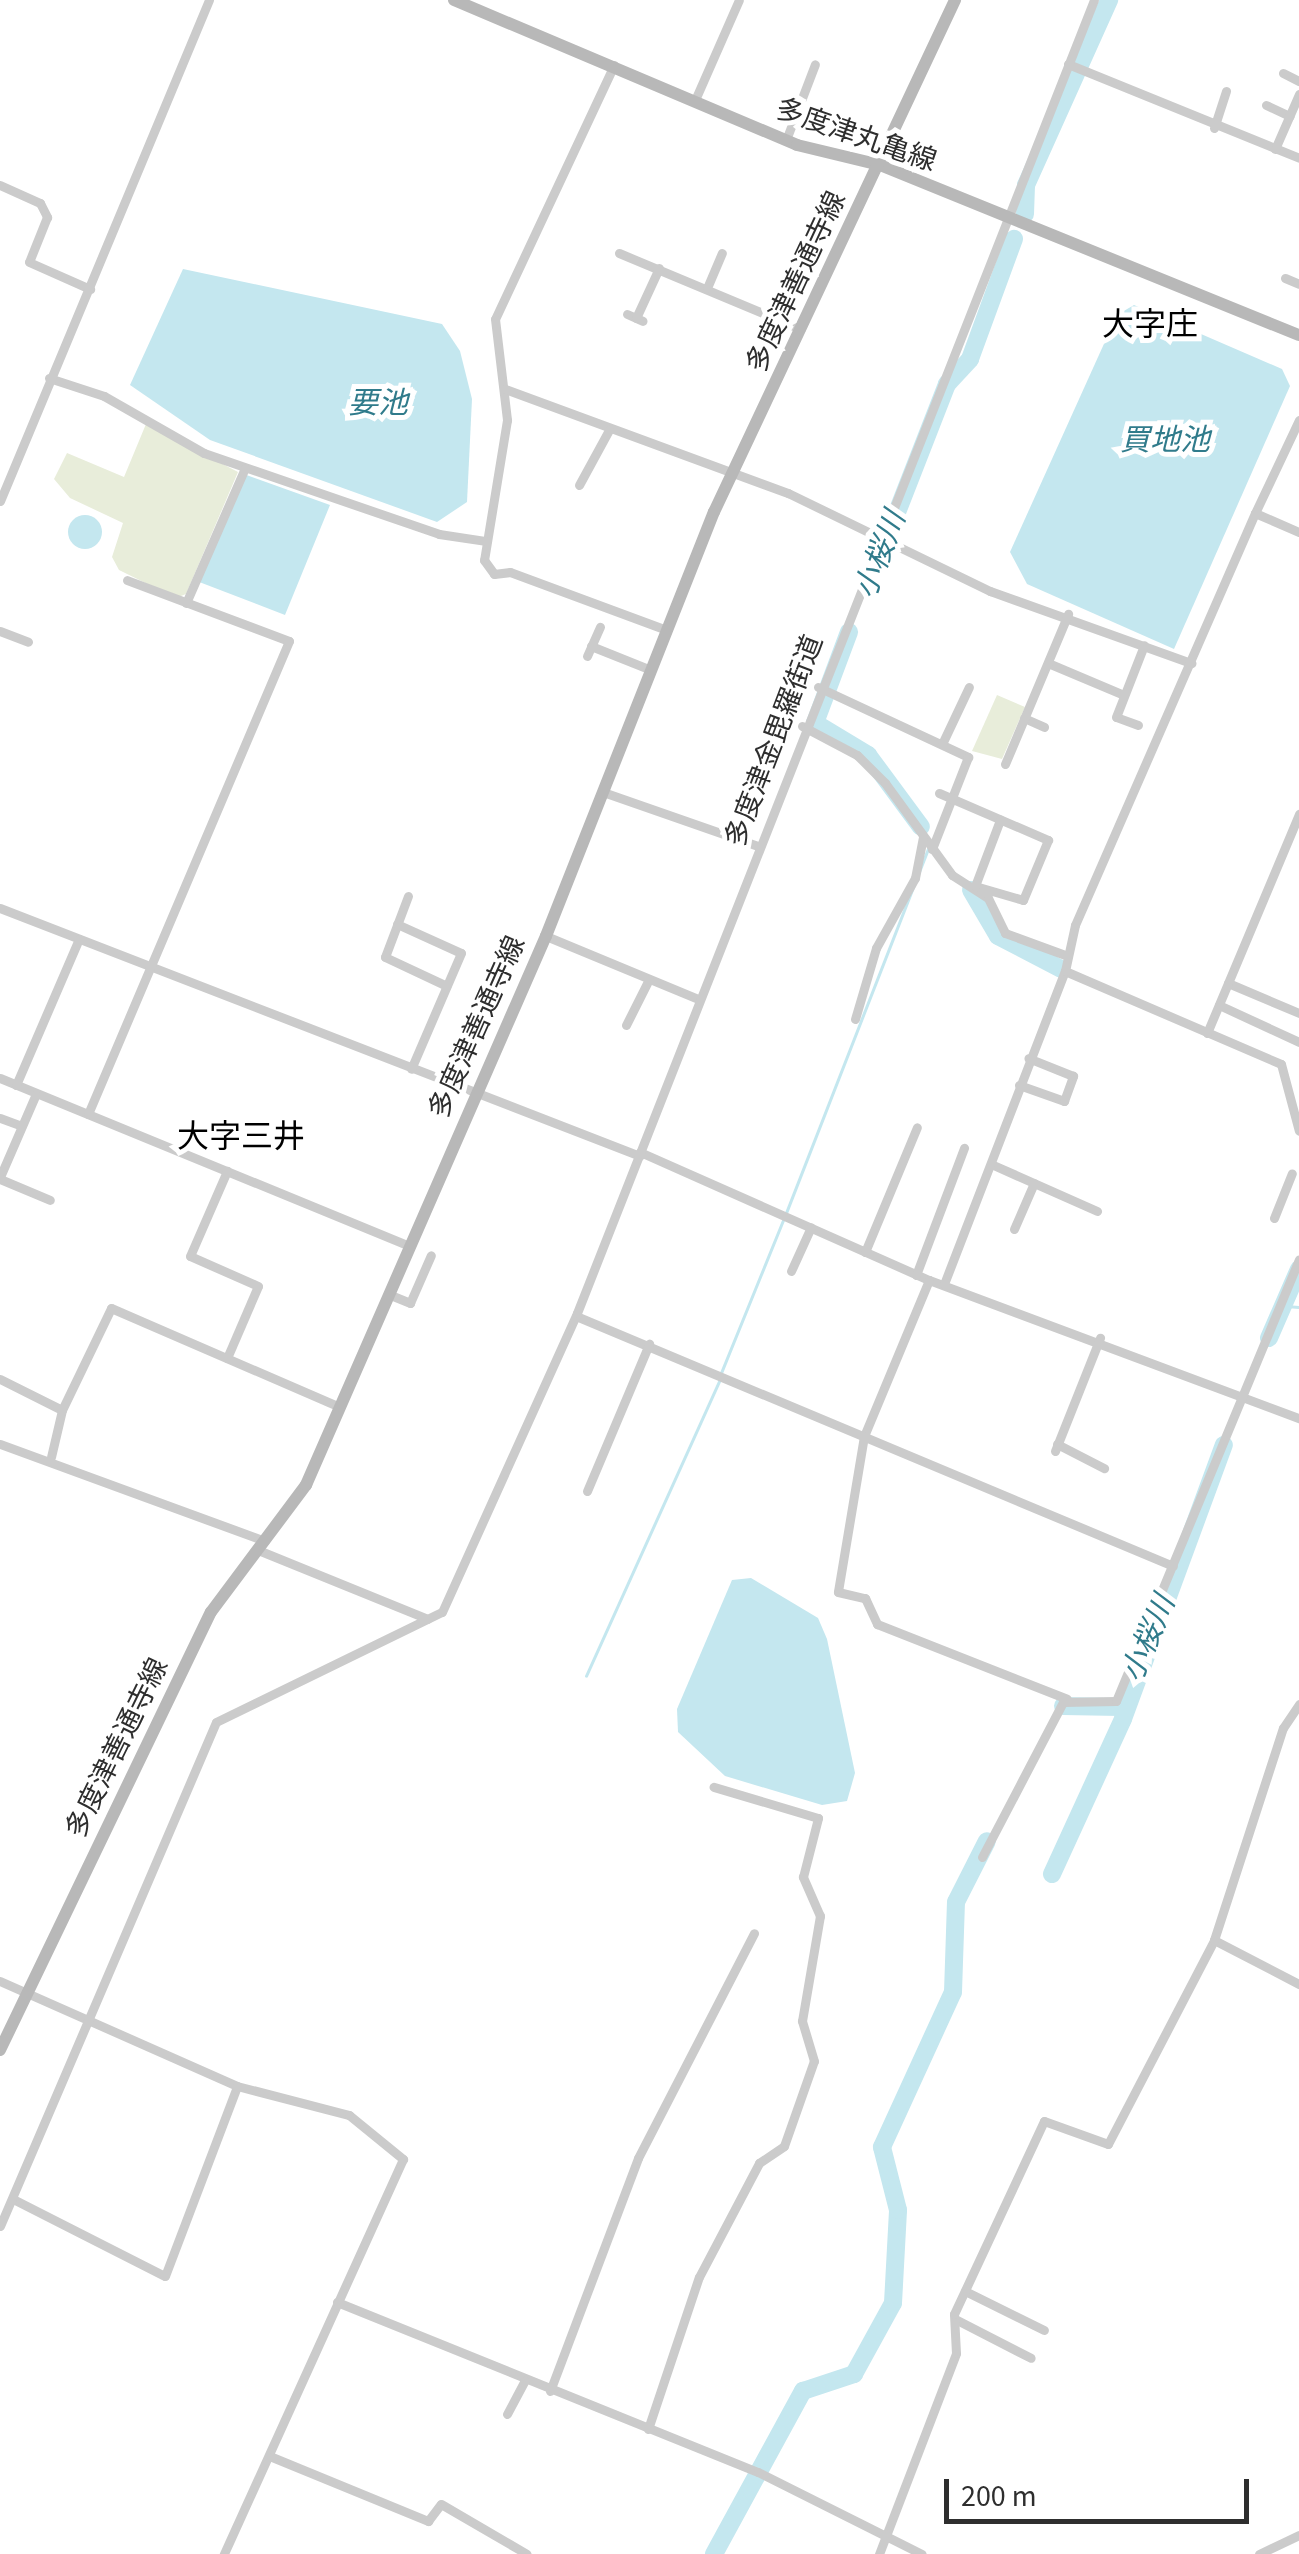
<!DOCTYPE html>
<meta charset="utf-8">
<style>
body{margin:0}
#map{position:relative;width:1299px;height:2554px;overflow:hidden;background:#fff;font-family:"Source Sans 3","Noto Sans JP",sans-serif}
div>[style]{position:absolute}
.green>*{inset:0;background:#e8edda}
.water>*{inset:0;background:#c4e7ef}
.round{border-radius:50%}
.stream>*{height:2.5px;margin:-1.25px;padding:0 1.25px;transform-origin:1.25px;border-radius:1.25px;background:#c4e7ef}
.river>*{height:18px;margin:-9px;padding:0 9px;transform-origin:9px;border-radius:9px;background:#c4e7ef}
.minor>*{height:9px;margin:-4.5px;padding:0 4.5px;transform-origin:4.5px;border-radius:4.5px;background:#cbcbcb}
.secondary>*{height:12px;margin:-6px;padding:0 6px;transform-origin:6px;border-radius:6px;background:#b8b8b8}
span{translate:-50% -50%;white-space:nowrap;text-align:center;line-height:1.15;-webkit-text-stroke:10px #fff;paint-order:stroke}
.street-label{font-size:28px;color:#2e2e2e}
.water-label{font-size:30px;color:#307b8b;font-style:italic}
.quarter-label{font-size:32px;color:#000}
.scale{position:absolute;left:944px;top:2479px;width:305px;height:45px;box-sizing:border-box;border:5px solid #2e2e2e;border-top:0;padding-left:12px;font-size:30px;line-height:35px;white-space:nowrap;color:#2e2e2e;-webkit-text-stroke:8px #fff;paint-order:stroke}
</style>
<div id="map">
<div class="green">
<div style="clip-path:polygon(146px 424px,238px 472px,186px 594px,176px 598px,119px 570px,112px 557px,123px 523px,70px 498px,54px 479px,67px 453px,124px 477px)"></div>
<div style="clip-path:polygon(997px 695px,1025px 707px,1002px 759px,972px 751px)"></div>
</div>
<div class="water">
<div style="clip-path:polygon(183px 269px,442px 324px,460px 351px,472px 399px,467px 502px,437px 522px,210px 440px,130px 385px)"></div>
<div style="clip-path:polygon(1134px 305px,1282px 369px,1290px 386px,1174px 649px,1027px 584px,1010px 552px,1117px 315px)"></div>
<div style="clip-path:polygon(241px 473px,330px 505px,285px 615px,194px 580px)"></div>
<div class="round" style="left:68px;top:515px;width:34px;height:34px"></div>
<div style="clip-path:polygon(751px 1578px,818px 1618px,827px 1639px,855px 1773px,847px 1801px,822px 1805px,725px 1776px,678px 1732px,677px 1709px,732px 1580px)"></div>
</div>
<div class="stream">
<div style="left:786px;top:1213px;width:391px;rotate:-68.7deg"></div>
<div style="left:1286px;top:1306px;width:13px;rotate:4deg"></div>
<div style="left:721px;top:1373px;width:165px;rotate:-67.9deg"></div>
<div style="left:586px;top:1676px;width:324px;rotate:-65.7deg"></div>
</div>
<div class="river">
<div style="left:1025px;top:214px;width:29px;rotate:-88deg"></div>
<div style="left:1026px;top:185px;width:203px;rotate:-65.8deg"></div>
<div style="left:894px;top:520px;width:146px;rotate:-68.7deg"></div>
<div style="left:947px;top:384px;width:34px;rotate:-47deg"></div>
<div style="left:970px;top:359px;width:128px;rotate:-69.9deg"></div>
<div style="left:849px;top:632px;width:97px;rotate:110.5deg"></div>
<div style="left:815px;top:723px;width:62px;rotate:31.1deg"></div>
<div style="left:868px;top:755px;width:89px;rotate:53.6deg"></div>
<div style="left:971px;top:890px;width:53px;rotate:59.6deg"></div>
<div style="left:998px;top:936px;width:71px;rotate:27.6deg"></div>
<div style="left:1269px;top:1338px;width:75px;rotate:-66.5deg"></div>
<div style="left:1063px;top:1706px;width:58px;rotate:1deg"></div>
<div style="left:1052px;top:1874px;width:170px;rotate:-65.4deg"></div>
<div style="left:1123px;top:1719px;width:292px;rotate:-69.8deg"></div>
<div style="left:714px;top:2554px;width:186px;rotate:-61.4deg"></div>
<div style="left:803px;top:2391px;width:54px;rotate:-18.4deg"></div>
<div style="left:854px;top:2374px;width:81px;rotate:-61.2deg"></div>
<div style="left:893px;top:2303px;width:93px;rotate:-86.9deg"></div>
<div style="left:898px;top:2210px;width:65px;rotate:-104.3deg"></div>
<div style="left:882px;top:2147px;width:170px;rotate:-65.4deg"></div>
<div style="left:953px;top:1992px;width:90px;rotate:-88.1deg"></div>
<div style="left:956px;top:1902px;width:68px;rotate:-63.1deg"></div>
</div>
<div class="minor">
<div style="left:1068px;top:64px;width:249px;rotate:22.1deg"></div>
<div style="left:614px;top:65px;width:280px;rotate:115.1deg"></div>
<div style="left:495px;top:319px;width:102px;rotate:83.2deg"></div>
<div style="left:507px;top:420px;width:142px;rotate:99.3deg"></div>
<div style="left:484px;top:560px;width:17px;rotate:54deg"></div>
<div style="left:494px;top:574px;width:16px;rotate:-7deg"></div>
<div style="left:510px;top:572px;width:167px;rotate:20.3deg"></div>
<div style="left:1283px;top:73px;width:18px;rotate:27deg"></div>
<div style="left:695px;top:100px;width:109px;rotate:-66.3deg"></div>
<div style="left:1266px;top:105px;width:26px;rotate:25deg"></div>
<div style="left:1214px;top:128px;width:39px;rotate:-72deg"></div>
<div style="left:786px;top:140px;width:81px;rotate:-69.1deg"></div>
<div style="left:1275px;top:149px;width:60px;rotate:-66.4deg"></div>
<div style="left:0;top:185px;width:44px;rotate:24.2deg"></div>
<div style="left:40px;top:203px;width:16px;rotate:63deg"></div>
<div style="left:47px;top:217px;width:48px;rotate:111.8deg"></div>
<div style="left:29px;top:262px;width:67px;rotate:23.9deg"></div>
<div style="left:619px;top:253px;width:197px;rotate:22.7deg"></div>
<div style="left:1285px;top:278px;width:15px;rotate:23deg"></div>
<div style="left:707px;top:288px;width:38px;rotate:-67deg"></div>
<div style="left:627px;top:314px;width:17px;rotate:24deg"></div>
<div style="left:636px;top:318px;width:55px;rotate:-65.3deg"></div>
<div style="left:49px;top:378px;width:58px;rotate:18.1deg"></div>
<div style="left:104px;top:396px;width:115px;rotate:29.7deg"></div>
<div style="left:204px;top:453px;width:249px;rotate:19deg"></div>
<div style="left:439px;top:534px;width:48px;rotate:8.5deg"></div>
<div style="left:505px;top:389px;width:302px;rotate:20.2deg"></div>
<div style="left:788px;top:493px;width:225px;rotate:25.9deg"></div>
<div style="left:990px;top:591px;width:214px;rotate:19.7deg"></div>
<div style="left:1299px;top:420px;width:103px;rotate:115.3deg"></div>
<div style="left:1255px;top:513px;width:48px;rotate:23.4deg"></div>
<div style="left:579px;top:485px;width:63px;rotate:-61.4deg"></div>
<div style="left:0;top:501px;width:543px;rotate:-67.36deg"></div>
<div style="left:186px;top:603px;width:147px;rotate:-66.4deg"></div>
<div style="left:0;top:631px;width:30px;rotate:21deg"></div>
<div style="left:591px;top:646px;width:65px;rotate:21.8deg"></div>
<div style="left:587px;top:656px;width:32px;rotate:-66deg"></div>
<div style="left:1048px;top:663px;width:82px;rotate:22.8deg"></div>
<div style="left:818px;top:687px;width:166px;rotate:25deg"></div>
<div style="left:968px;top:757px;width:99px;rotate:111.4deg"></div>
<div style="left:1024px;top:718px;width:22px;rotate:24deg"></div>
<div style="left:1138px;top:725px;width:23px;rotate:-160deg"></div>
<div style="left:1116px;top:717px;width:77px;rotate:-68.7deg"></div>
<div style="left:802px;top:726px;width:62px;rotate:27.8deg"></div>
<div style="left:857px;top:755px;width:40px;rotate:45deg"></div>
<div style="left:885px;top:783px;width:114px;rotate:53.9deg"></div>
<div style="left:952px;top:875px;width:43px;rotate:32.6deg"></div>
<div style="left:988px;top:898px;width:39px;rotate:64deg"></div>
<div style="left:1005px;top:933px;width:64px;rotate:20.1deg"></div>
<div style="left:942px;top:744px;width:63px;rotate:-64.7deg"></div>
<div style="left:1005px;top:764px;width:163px;rotate:-67.2deg"></div>
<div style="left:603px;top:792px;width:164px;rotate:19.2deg"></div>
<div style="left:939px;top:793px;width:119px;rotate:23.3deg"></div>
<div style="left:1048px;top:840px;width:65px;rotate:112.6deg"></div>
<div style="left:1023px;top:900px;width:50px;rotate:-163.7deg"></div>
<div style="left:975px;top:886px;width:71px;rotate:-69.3deg"></div>
<div style="left:408px;top:896px;width:65px;rotate:110.7deg"></div>
<div style="left:385px;top:957px;width:68px;rotate:25.1deg"></div>
<div style="left:0;top:908px;width:686px;rotate:21.18deg"></div>
<div style="left:397px;top:924px;width:70px;rotate:24.4deg"></div>
<div style="left:461px;top:953px;width:126px;rotate:113.3deg"></div>
<div style="left:546px;top:936px;width:165px;rotate:22.5deg"></div>
<div style="left:1065px;top:971px;width:235px;rotate:23.3deg"></div>
<div style="left:1281px;top:1064px;width:69px;rotate:75deg"></div>
<div style="left:1228px;top:983px;width:77px;rotate:22.9deg"></div>
<div style="left:1219px;top:1005px;width:88px;rotate:24.8deg"></div>
<div style="left:855px;top:1019px;width:74px;rotate:-73.5deg"></div>
<div style="left:876px;top:948px;width:80px;rotate:-60.9deg"></div>
<div style="left:915px;top:878px;width:42px;rotate:-79deg"></div>
<div style="left:626px;top:1025px;width:51px;rotate:-63.4deg"></div>
<div style="left:1207px;top:1033px;width:238px;rotate:-67.2deg"></div>
<div style="left:0;top:1078px;width:441px;rotate:22.3deg"></div>
<div style="left:16px;top:1085px;width:159px;rotate:-66.7deg"></div>
<div style="left:1019px;top:1085px;width:48px;rotate:19.6deg"></div>
<div style="left:1064px;top:1101px;width:27px;rotate:-70deg"></div>
<div style="left:1073px;top:1076px;width:48px;rotate:-158.2deg"></div>
<div style="left:88px;top:1114px;width:514px;rotate:-66.98deg"></div>
<div style="left:289px;top:641px;width:173px;rotate:-159.4deg"></div>
<div style="left:0;top:1118px;width:23px;rotate:20deg"></div>
<div style="left:640px;top:1152px;width:316px;rotate:23.9deg"></div>
<div style="left:929px;top:1280px;width:395px;rotate:20.5deg"></div>
<div style="left:991px;top:1164px;width:116px;rotate:23.9deg"></div>
<div style="left:0;top:1177px;width:90px;rotate:-66.6deg"></div>
<div style="left:0;top:1179px;width:54px;rotate:22.8deg"></div>
<div style="left:1274px;top:1218px;width:48px;rotate:-68.2deg"></div>
<div style="left:1014px;top:1229px;width:50px;rotate:-66.5deg"></div>
<div style="left:865px;top:1252px;width:135px;rotate:-67.4deg"></div>
<div style="left:791px;top:1271px;width:48px;rotate:-65.6deg"></div>
<div style="left:916px;top:1275px;width:136px;rotate:-69.3deg"></div>
<div style="left:929px;top:1280px;width:169px;rotate:112.6deg"></div>
<div style="left:864px;top:1436px;width:158px;rotate:99.5deg"></div>
<div style="left:838px;top:1592px;width:28px;rotate:13deg"></div>
<div style="left:865px;top:1598px;width:29px;rotate:65deg"></div>
<div style="left:877px;top:1624px;width:204px;rotate:21.5deg"></div>
<div style="left:944px;top:1284px;width:336px;rotate:-68.9deg"></div>
<div style="left:1065px;top:971px;width:47px;rotate:-77.7deg"></div>
<div style="left:1075px;top:925px;width:450px;rotate:-66.4deg"></div>
<div style="left:388px;top:1294px;width:24px;rotate:22deg"></div>
<div style="left:410px;top:1303px;width:52px;rotate:-66.4deg"></div>
<div style="left:576px;top:1316px;width:647px;rotate:22.72deg"></div>
<div style="left:227px;top:1358px;width:78px;rotate:-66.7deg"></div>
<div style="left:258px;top:1286px;width:74px;rotate:-156.2deg"></div>
<div style="left:190px;top:1256px;width:93px;rotate:-66.5deg"></div>
<div style="left:0;top:1379px;width:69px;rotate:26.6deg"></div>
<div style="left:0;top:1444px;width:282px;rotate:20.1deg"></div>
<div style="left:1057px;top:1444px;width:53px;rotate:27.1deg"></div>
<div style="left:1055px;top:1451px;width:122px;rotate:-68.3deg"></div>
<div style="left:51px;top:1457px;width:48px;rotate:-76.8deg"></div>
<div style="left:62px;top:1410px;width:113px;rotate:-64.3deg"></div>
<div style="left:111px;top:1308px;width:249px;rotate:23.4deg"></div>
<div style="left:587px;top:1491px;width:160px;rotate:-67.1deg"></div>
<div style="left:258px;top:1550px;width:183px;rotate:22.1deg"></div>
<div style="left:982px;top:1857px;width:175px;rotate:-62.4deg"></div>
<div style="left:1063px;top:1702px;width:53px;rotate:-1.1deg"></div>
<div style="left:1116px;top:1701px;width:478px;rotate:-67.5deg"></div>
<div style="left:1214px;top:1940px;width:96px;rotate:27.4deg"></div>
<div style="left:0;top:1981px;width:259px;rotate:23.9deg"></div>
<div style="left:237px;top:2086px;width:116px;rotate:14.5deg"></div>
<div style="left:349px;top:2115px;width:70px;rotate:39.2deg"></div>
<div style="left:403px;top:2159px;width:434px;rotate:114.4deg"></div>
<div style="left:13px;top:2199px;width:170px;rotate:26.9deg"></div>
<div style="left:165px;top:2276px;width:203px;rotate:-69.2deg"></div>
<div style="left:0;top:2226px;width:548px;rotate:-66.8deg"></div>
<div style="left:216px;top:1722px;width:251px;rotate:-26deg"></div>
<div style="left:442px;top:1612px;width:328px;rotate:-65.7deg"></div>
<div style="left:577px;top:1313px;width:1411px;rotate:-68.51deg"></div>
<div style="left:965px;top:2291px;width:88px;rotate:26.3deg"></div>
<div style="left:337px;top:2302px;width:454px;rotate:22deg"></div>
<div style="left:758px;top:2472px;width:183px;rotate:26.6deg"></div>
<div style="left:955px;top:2319px;width:85px;rotate:27.2deg"></div>
<div style="left:550px;top:2391px;width:249px;rotate:-69.3deg"></div>
<div style="left:638px;top:2158px;width:253px;rotate:-62.7deg"></div>
<div style="left:507px;top:2414px;width:38px;rotate:-62deg"></div>
<div style="left:648px;top:2429px;width:160px;rotate:-71.5deg"></div>
<div style="left:699px;top:2277px;width:129px;rotate:-62.2deg"></div>
<div style="left:759px;top:2163px;width:30px;rotate:-34deg"></div>
<div style="left:784px;top:2146px;width:90px;rotate:-70.6deg"></div>
<div style="left:814px;top:2061px;width:42px;rotate:-106.7deg"></div>
<div style="left:802px;top:2021px;width:107px;rotate:-80.3deg"></div>
<div style="left:820px;top:1916px;width:43px;rotate:-113.6deg"></div>
<div style="left:803px;top:1877px;width:61px;rotate:-75.7deg"></div>
<div style="left:818px;top:1818px;width:109px;rotate:-163.4deg"></div>
<div style="left:272px;top:2457px;width:169px;rotate:22.3deg"></div>
<div style="left:428px;top:2521px;width:21px;rotate:-53deg"></div>
<div style="left:441px;top:2504px;width:99px;rotate:30.2deg"></div>
<div style="left:879px;top:2554px;width:215px;rotate:-69deg"></div>
<div style="left:956px;top:2353px;width:39px;rotate:-93deg"></div>
<div style="left:954px;top:2314px;width:213px;rotate:-65deg"></div>
<div style="left:1044px;top:2121px;width:68px;rotate:19.8deg"></div>
<div style="left:1108px;top:2144px;width:230px;rotate:-62.5deg"></div>
<div style="left:1214px;top:1940px;width:223px;rotate:-72deg"></div>
<div style="left:1283px;top:1728px;width:29px;rotate:-56deg"></div>
<div style="left:1259px;top:2554px;width:44px;rotate:-25.4deg"></div>
</div>
<div class="secondary">
<div style="left:454px;top:0;width:372px;rotate:22.9deg"></div>
<div style="left:797px;top:145px;width:85px;rotate:13.5deg"></div>
<div style="left:880px;top:165px;width:452px;rotate:22.1deg"></div>
<div style="left:0;top:2050px;width:486px;rotate:-64.3deg"></div>
<div style="left:211px;top:1612px;width:159px;rotate:-53.2deg"></div>
<div style="left:306px;top:1485px;width:599px;rotate:-66.39deg"></div>
<div style="left:546px;top:936px;width:456px;rotate:-68.4deg"></div>
<div style="left:714px;top:512px;width:566px;rotate:-64.79deg"></div>
</div>
<div class="street-label">
<span style="left:856px;top:135px;rotate:19deg">多度津丸亀線</span>
<span style="left:796px;top:282px;rotate:-65deg">多度津善通寺線</span>
<span style="left:774px;top:741px;rotate:-69deg">多度津金毘羅街道</span>
<span style="left:477px;top:1027px;rotate:-66deg">多度津善通寺線</span>
<span style="left:117px;top:1748px;rotate:-64deg">多度津善通寺線</span>
</div>
<div class="water-label">
<span style="left:378px;top:404px">要池</span>
<span style="left:1165px;top:441px">買地池</span>
<span style="left:881px;top:555px;rotate:-69deg">小桜川</span>
<span style="left:1149px;top:1639px;rotate:-67deg">小桜川</span>
</div>
<div class="quarter-label">
<span style="left:1150px;top:325px">大字庄</span>
<span style="left:241px;top:1137px">大字三井</span>
</div>
<div class="scale">200 m</div>
</div>
